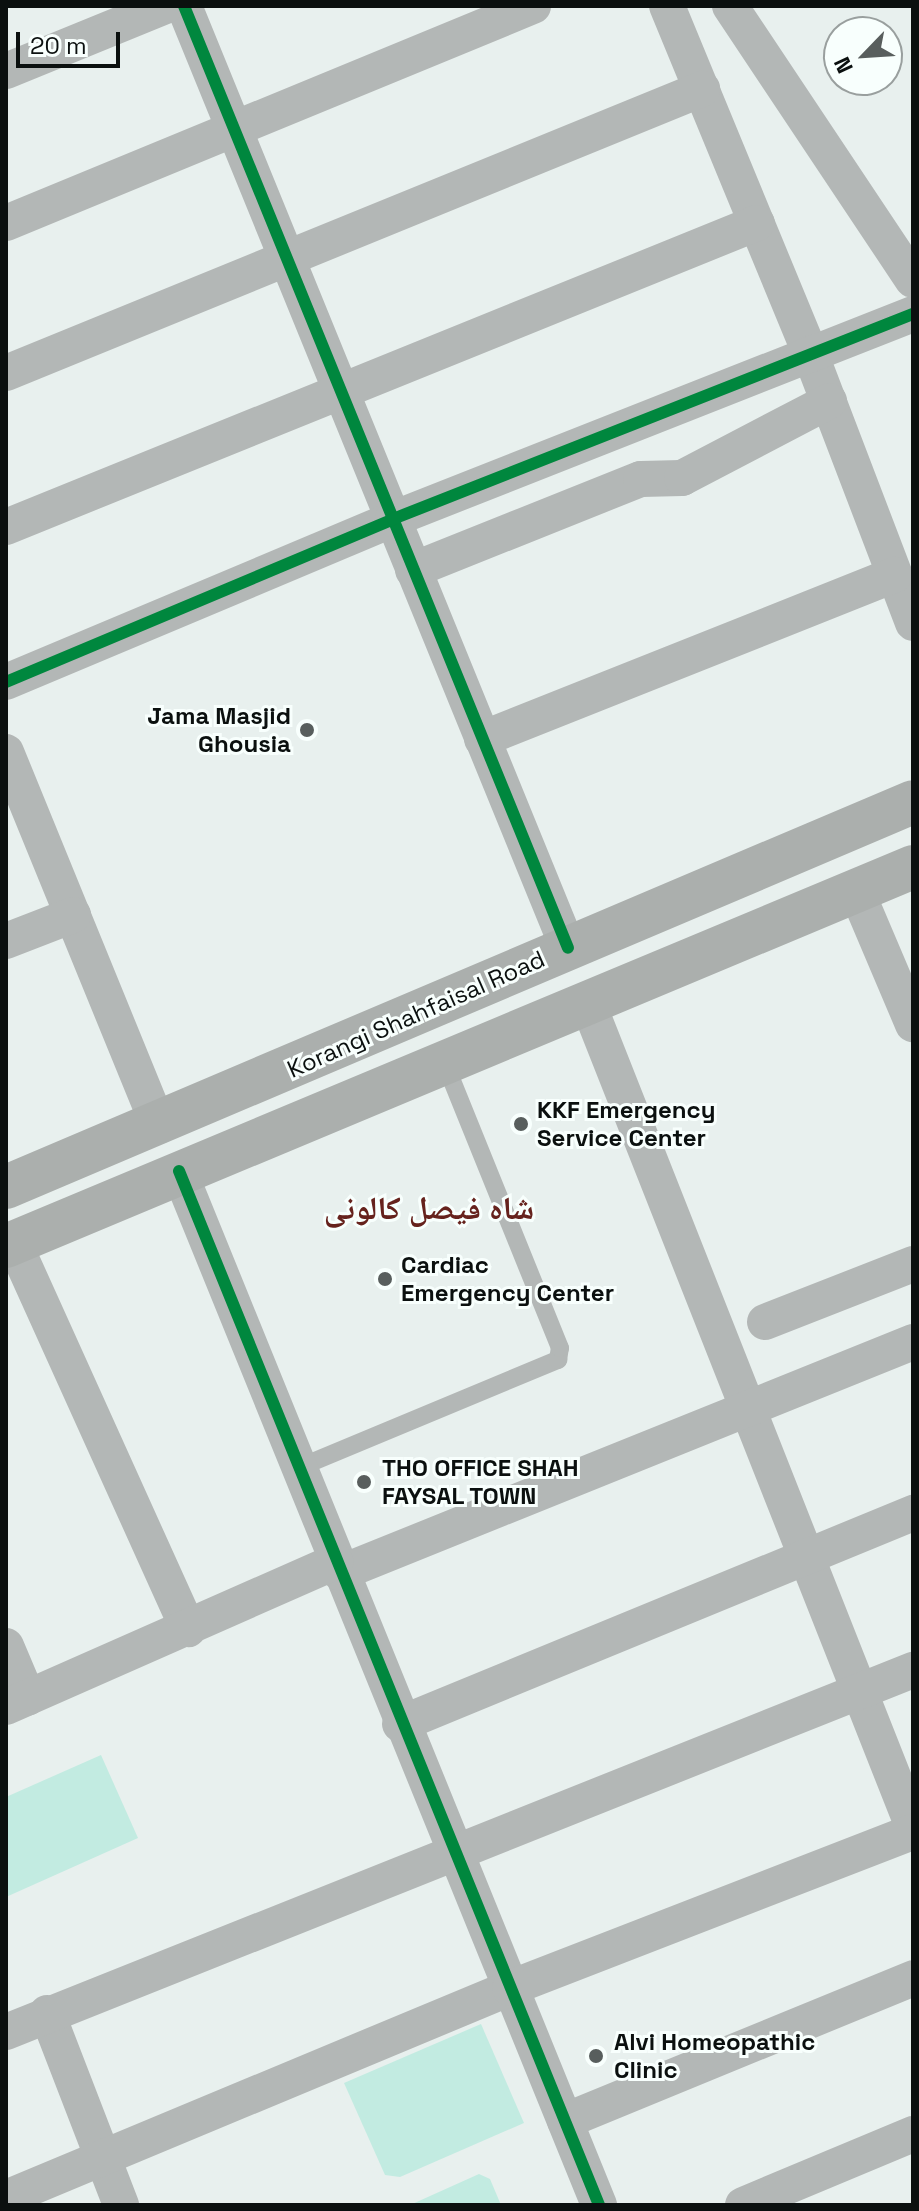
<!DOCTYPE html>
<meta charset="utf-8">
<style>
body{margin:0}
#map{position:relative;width:919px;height:2211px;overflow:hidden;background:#e8f0ee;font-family:"Space Grotesk","Noto Naskh Arabic",sans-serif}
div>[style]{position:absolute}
.green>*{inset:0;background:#c2ebe1}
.lane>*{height:18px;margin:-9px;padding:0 9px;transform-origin:9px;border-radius:9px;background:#b3b7b6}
.street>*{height:36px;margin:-18px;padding:0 18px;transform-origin:18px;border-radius:18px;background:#b3b7b6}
.primary>*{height:44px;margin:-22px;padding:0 22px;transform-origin:22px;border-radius:22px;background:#abafad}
.cycleway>*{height:12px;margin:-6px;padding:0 6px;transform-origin:6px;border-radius:6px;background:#00873e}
.dots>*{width:22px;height:22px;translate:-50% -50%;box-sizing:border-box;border:4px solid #f8fffd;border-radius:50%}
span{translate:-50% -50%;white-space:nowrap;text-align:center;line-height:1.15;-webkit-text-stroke:6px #f8fffd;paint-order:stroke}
.poi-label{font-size:24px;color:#0b100f;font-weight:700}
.right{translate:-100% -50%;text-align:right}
.left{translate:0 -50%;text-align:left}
.street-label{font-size:24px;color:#0b100f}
.district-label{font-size:32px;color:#66221d;font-weight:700}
.frame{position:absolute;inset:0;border:8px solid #0b100f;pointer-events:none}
.north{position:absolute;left:823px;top:16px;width:80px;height:80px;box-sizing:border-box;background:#f8fffd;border:2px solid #999f9e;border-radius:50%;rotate:245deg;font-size:22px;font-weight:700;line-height:32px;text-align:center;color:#0b100f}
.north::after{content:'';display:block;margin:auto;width:28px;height:36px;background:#585e5d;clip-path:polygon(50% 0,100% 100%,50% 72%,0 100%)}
.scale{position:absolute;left:16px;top:32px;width:104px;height:36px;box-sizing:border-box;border:4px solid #0b100f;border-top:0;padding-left:10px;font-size:24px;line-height:28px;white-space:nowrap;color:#0b100f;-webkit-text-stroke:6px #f8fffd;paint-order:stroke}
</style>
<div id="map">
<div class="green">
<div style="clip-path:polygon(101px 1755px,138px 1838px,6px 1897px,6px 1797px)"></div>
<div style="clip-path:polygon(481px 2024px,524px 2123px,400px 2177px,385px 2175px,344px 2083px)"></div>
<div style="clip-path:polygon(479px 2174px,490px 2179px,501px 2205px,410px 2205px)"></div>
</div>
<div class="lane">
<div style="left:298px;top:1468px;width:282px;rotate:-22.6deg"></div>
<div style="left:558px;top:1360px;width:12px;rotate:-81deg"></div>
<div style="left:560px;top:1348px;width:307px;rotate:-112deg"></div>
</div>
<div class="street">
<div style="left:184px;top:6px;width:1017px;rotate:67.82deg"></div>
<div style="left:667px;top:6px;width:375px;rotate:67.6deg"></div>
<div style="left:810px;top:353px;width:289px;rotate:69.1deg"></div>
<div style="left:730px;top:6px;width:329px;rotate:56.3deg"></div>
<div style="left:6px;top:71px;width:172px;rotate:-22.2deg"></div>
<div style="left:6px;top:223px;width:570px;rotate:-22.38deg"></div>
<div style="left:6px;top:373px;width:752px;rotate:-22.2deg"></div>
<div style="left:6px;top:527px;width:810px;rotate:-22.04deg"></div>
<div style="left:413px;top:570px;width:245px;rotate:-21.8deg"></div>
<div style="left:641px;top:479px;width:41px;rotate:-1.4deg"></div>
<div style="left:682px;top:478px;width:166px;rotate:-27.6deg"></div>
<div style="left:6px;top:682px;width:420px;rotate:-22.8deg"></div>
<div style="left:393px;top:519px;width:559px;rotate:-21.52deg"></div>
<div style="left:482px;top:739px;width:444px;rotate:-21.7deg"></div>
<div style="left:6px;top:752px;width:404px;rotate:67.8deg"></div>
<div style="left:856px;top:890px;width:146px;rotate:67deg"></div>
<div style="left:6px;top:941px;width:72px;rotate:-21.2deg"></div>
<div style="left:587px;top:1001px;width:888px;rotate:68.46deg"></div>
<div style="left:179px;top:1171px;width:1116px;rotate:67.89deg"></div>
<div style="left:13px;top:1241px;width:426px;rotate:65.7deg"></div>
<div style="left:765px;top:1322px;width:159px;rotate:-21.4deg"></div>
<div style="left:340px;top:1573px;width:618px;rotate:-21.96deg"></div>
<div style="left:6px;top:1646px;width:56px;rotate:67.1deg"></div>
<div style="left:6px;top:1707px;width:360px;rotate:-23.8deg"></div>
<div style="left:400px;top:1724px;width:555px;rotate:-22.36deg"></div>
<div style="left:47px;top:2013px;width:206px;rotate:68.9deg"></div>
<div style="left:6px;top:2032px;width:977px;rotate:-21.76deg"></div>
<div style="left:565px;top:2121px;width:376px;rotate:-22.3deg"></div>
<div style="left:6px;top:2198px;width:546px;rotate:-22.62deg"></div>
<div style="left:510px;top:1988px;width:432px;rotate:-21.2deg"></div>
<div style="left:743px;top:2205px;width:184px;rotate:-22.7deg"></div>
</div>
<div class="primary">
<div style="left:6px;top:1187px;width:985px;rotate:-23deg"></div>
<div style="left:6px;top:1246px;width:983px;rotate:-22.68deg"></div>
</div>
<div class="cycleway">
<div style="left:184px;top:6px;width:1017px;rotate:67.82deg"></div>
<div style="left:6px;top:682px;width:420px;rotate:-22.8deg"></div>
<div style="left:393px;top:519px;width:559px;rotate:-21.52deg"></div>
<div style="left:179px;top:1171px;width:1116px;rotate:67.89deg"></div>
</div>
<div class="dots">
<div style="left:307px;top:730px;background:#585e5d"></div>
<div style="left:521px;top:1124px;background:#585e5d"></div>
<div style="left:385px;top:1279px;background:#585e5d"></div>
<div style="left:364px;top:1482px;background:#585e5d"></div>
<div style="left:596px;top:2056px;background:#585e5d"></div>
</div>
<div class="poi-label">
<span class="right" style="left:291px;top:730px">Jama Masjid<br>Ghousia</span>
<span class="left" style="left:537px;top:1124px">KKF Emergency<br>Service Center</span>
<span class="left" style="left:401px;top:1279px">Cardiac<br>Emergency Center</span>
<span class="left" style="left:382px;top:1482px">THO OFFICE SHAH<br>FAYSAL TOWN</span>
<span class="left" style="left:614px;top:2056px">Alvi Homeopathic<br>Clinic</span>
</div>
<div class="street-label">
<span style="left:416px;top:1014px;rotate:-24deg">Korangi Shahfaisal Road</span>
</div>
<div class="district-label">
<span style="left:429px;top:1208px">شاہ فیصل کالونی</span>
</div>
<div class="frame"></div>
<div class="north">N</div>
<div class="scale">20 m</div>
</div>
